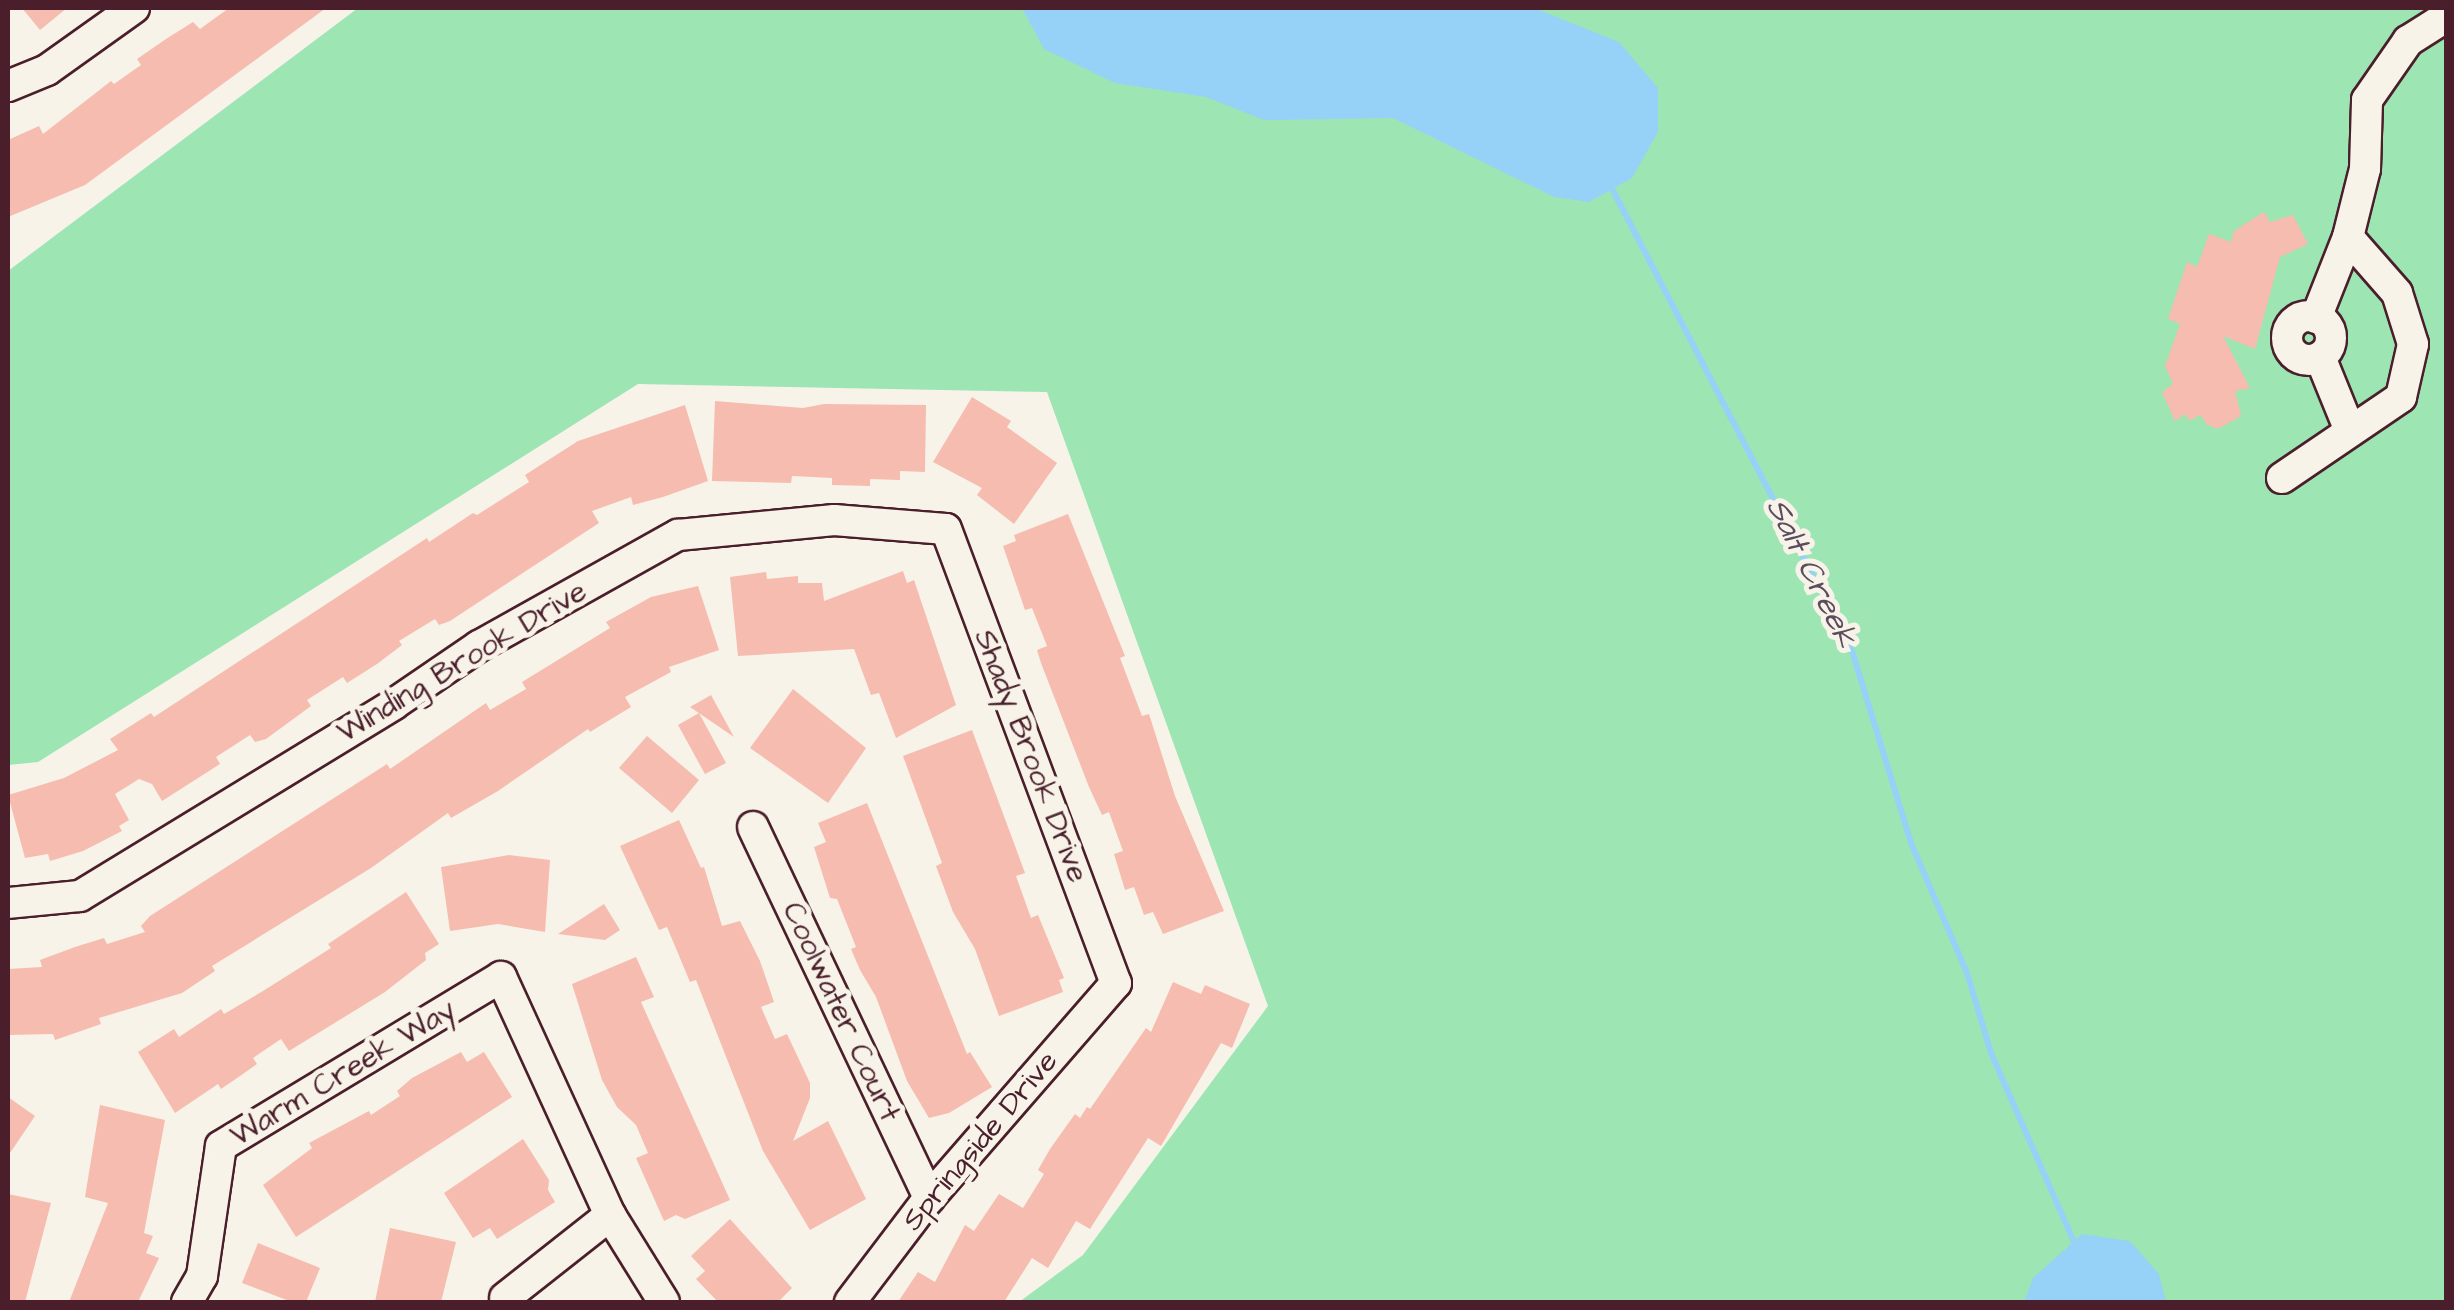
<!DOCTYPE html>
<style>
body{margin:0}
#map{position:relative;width:2454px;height:1310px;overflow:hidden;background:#f7f3e8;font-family:"Architects Daughter",sans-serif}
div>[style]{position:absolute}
.green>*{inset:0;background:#9de5b3}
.water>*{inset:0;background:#96d2f7}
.stream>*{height:6px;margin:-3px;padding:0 3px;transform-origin:3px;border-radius:3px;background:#96d2f7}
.building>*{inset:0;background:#f6bcaf}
.roads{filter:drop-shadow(2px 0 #4a1f2b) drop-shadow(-2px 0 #4a1f2b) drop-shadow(0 2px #4a1f2b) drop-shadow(0 -2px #4a1f2b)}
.minor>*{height:30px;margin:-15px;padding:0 15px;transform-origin:15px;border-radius:15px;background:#f7f3e8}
.minor>.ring{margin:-15px;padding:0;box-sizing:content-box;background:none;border:30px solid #f7f3e8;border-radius:50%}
span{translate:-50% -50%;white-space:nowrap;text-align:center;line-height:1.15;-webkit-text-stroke:10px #f7f3e8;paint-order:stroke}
.street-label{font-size:30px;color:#4a1f2b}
.water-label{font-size:32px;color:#5d4c5e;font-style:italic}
.frame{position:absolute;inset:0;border:10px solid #4a1f2b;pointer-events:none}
</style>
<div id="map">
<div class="green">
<div style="clip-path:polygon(358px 8px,2446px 8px,2446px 1302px,1019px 1302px,1083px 1255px,1268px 1006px,1047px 392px,638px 384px,38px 762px,8px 765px,8px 271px)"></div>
</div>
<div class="water">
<div style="clip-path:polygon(1022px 8px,1534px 8px,1619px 42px,1658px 88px,1658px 132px,1632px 178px,1589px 202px,1554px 197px,1393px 118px,1264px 120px,1206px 97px,1115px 83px,1044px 49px)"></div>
<div style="clip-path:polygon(2082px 1234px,2130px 1241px,2159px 1274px,2166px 1302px,2024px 1302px,2033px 1278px)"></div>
</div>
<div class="stream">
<div style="left:1608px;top:181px;width:530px;rotate:62.56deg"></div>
<div style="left:1852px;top:651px;width:201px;rotate:72.9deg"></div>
<div style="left:1911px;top:843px;width:142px;rotate:66.7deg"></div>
<div style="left:1967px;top:973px;width:84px;rotate:73.3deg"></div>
<div style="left:1991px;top:1053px;width:212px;rotate:66.3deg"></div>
</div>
<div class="building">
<div style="clip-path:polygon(22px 8px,67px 8px,40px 30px)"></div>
<div style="clip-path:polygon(229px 8px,326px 8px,85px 185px,8px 217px,8px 140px,39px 126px,43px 134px,111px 81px,114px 84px,141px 65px,137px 59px,166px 39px,193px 22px,200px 29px)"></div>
<div style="clip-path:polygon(2264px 212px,2270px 222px,2293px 215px,2308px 244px,2280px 257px,2255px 349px,2223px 336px,2250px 388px,2235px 391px,2241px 416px,2218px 429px,2206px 424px,2201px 415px,2189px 421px,2186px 414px,2175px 421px,2162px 392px,2173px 384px,2165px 366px,2180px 324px,2168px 319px,2187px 262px,2197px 267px,2209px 234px,2231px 242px,2234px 231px)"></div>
<div style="clip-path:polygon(972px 397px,1011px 421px,1007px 427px,1057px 463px,1014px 524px,977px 495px,982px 488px,933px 462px)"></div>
<div style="clip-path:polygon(715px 401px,803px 408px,824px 404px,926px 405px,925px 472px,900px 471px,900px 480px,870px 479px,870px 486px,832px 485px,832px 478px,792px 476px,791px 483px,712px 481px)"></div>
<div style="clip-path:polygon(685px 405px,708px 481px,663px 497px,633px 505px,631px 497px,592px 511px,599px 523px,450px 621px,439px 625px,435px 619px,399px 641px,402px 645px,377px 664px,347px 683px,343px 677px,307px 700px,311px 706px,266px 739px,255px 742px,250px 735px,216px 757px,220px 764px,162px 801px,152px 784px,139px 779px,115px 794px,129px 820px,119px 826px,122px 831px,83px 851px,50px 861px,48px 854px,25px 858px,8px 795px,64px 778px,118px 750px,110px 739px,151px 713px,154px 717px,427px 538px,429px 542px,473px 513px,477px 515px,529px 482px,525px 475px,578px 441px)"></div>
<div style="clip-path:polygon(1068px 514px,1125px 656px,1120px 658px,1142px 716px,1149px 714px,1175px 796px,1224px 911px,1163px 934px,1153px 912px,1144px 915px,1134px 887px,1125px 890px,1114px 854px,1123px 851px,1115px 829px,1109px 812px,1102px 815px,1089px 787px,1041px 663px,1037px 650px,1047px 646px,1032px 608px,1025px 610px,1003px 546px,1016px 541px,1014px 535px)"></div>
<div style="clip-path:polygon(903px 571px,907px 583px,914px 580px,956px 705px,896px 738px,879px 693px,871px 695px,854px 649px,738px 656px,730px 577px,766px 572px,767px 579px,798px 576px,798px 583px,822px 583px,824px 601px)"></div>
<div style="clip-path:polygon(698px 586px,719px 650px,669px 667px,671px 672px,625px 697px,631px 707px,590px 732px,588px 729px,498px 791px,451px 818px,448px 813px,371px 868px,212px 966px,215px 971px,182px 993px,99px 1018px,101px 1024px,55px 1040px,53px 1034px,8px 1035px,8px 969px,42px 967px,40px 960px,75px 947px,104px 938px,107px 944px,145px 932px,141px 926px,150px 916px,387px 764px,390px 769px,486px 703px,490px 710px,526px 689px,522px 682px,610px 628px,606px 622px,651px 597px)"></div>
<div style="clip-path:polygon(793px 689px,866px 748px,828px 803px,750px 748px)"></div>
<div style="clip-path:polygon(711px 695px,734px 737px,690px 707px)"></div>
<div style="clip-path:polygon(699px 713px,726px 763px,705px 774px,678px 725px)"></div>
<div style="clip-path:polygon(972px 730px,1025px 873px,1016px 876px,1031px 918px,1038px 915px,1064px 978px,1059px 980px,1063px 992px,999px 1016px,975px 949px,953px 912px,936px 866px,942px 863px,903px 756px)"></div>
<div style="clip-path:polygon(647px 736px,699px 780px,672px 813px,619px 768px)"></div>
<div style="clip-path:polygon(867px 803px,967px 1054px,970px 1052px,992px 1087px,949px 1113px,929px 1118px,907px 1081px,876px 997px,860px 970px,851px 949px,856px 947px,837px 899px,830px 898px,814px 847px,826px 842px,818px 823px)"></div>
<div style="clip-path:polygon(679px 820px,701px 868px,704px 867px,722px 926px,740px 921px,760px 961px,774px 1002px,761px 1007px,775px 1039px,787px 1034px,810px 1083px,810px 1098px,793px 1141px,828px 1121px,866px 1199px,810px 1230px,763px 1151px,696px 980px,690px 982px,667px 927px,659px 930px,620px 846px)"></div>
<div style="clip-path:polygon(509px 855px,550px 860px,545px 932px,498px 924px,450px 931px,441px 867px)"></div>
<div style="clip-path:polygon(406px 892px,439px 944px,425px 953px,426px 960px,385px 992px,289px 1051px,281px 1039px,253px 1058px,257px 1064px,240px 1076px,221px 1089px,218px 1084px,175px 1113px,138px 1052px,174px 1029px,179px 1037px,221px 1009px,224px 1014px,263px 991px,331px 948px,328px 944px)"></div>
<div style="clip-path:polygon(604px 904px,620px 930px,605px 940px,558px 934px)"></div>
<div style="clip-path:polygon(636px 957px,654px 997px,641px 1002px,730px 1200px,685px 1219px,676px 1215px,664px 1221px,636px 1158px,648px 1153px,636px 1125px,617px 1107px,602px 1080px,572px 984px)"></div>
<div style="clip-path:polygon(1173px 982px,1201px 994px,1205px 985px,1250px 1004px,1232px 1048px,1221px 1043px,1161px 1146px,1148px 1138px,1090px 1229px,1076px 1221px,1048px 1268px,1032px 1258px,1004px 1302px,898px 1302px,918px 1272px,935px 1282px,965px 1225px,974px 1231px,999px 1194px,1023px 1208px,1044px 1174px,1038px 1170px,1050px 1149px,1075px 1114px,1080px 1118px,1087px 1107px,1090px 1109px,1146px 1028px,1151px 1032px)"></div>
<div style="clip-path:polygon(461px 1052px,467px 1062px,484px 1052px,512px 1097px,296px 1237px,263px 1185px,312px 1148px,309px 1143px,369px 1111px,371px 1115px,400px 1096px,397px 1091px,412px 1078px)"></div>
<div style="clip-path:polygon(8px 1097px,35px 1116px,8px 1156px)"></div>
<div style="clip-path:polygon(100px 1105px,165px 1120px,144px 1233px,153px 1236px,146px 1253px,159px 1258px,138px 1302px,69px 1302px,108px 1203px,85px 1197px)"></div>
<div style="clip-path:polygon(523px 1139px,549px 1180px,548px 1190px,555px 1202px,497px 1239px,490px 1228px,473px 1238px,444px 1193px)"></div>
<div style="clip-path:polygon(8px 1194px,51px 1203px,25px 1302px,8px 1300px)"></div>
<div style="clip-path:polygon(730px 1219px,792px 1288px,778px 1302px,718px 1302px,696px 1279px,705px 1271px,691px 1256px)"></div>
<div style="clip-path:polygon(390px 1228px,456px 1242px,441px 1302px,375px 1302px)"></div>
<div style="clip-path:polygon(258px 1243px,320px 1268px,306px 1302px,292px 1302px,242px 1283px)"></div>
</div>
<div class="roads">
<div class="minor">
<div style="left:8px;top:86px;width:42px;rotate:-22.3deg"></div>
<div style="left:47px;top:70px;width:107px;rotate:-35.5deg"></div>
<div class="ring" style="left:2287px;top:316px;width:14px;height:14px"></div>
<div style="left:2316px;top:318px;width:87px;rotate:-68.4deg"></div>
<div style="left:2320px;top:357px;width:80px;rotate:67.9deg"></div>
<div style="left:2282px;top:478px;width:144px;rotate:-34.2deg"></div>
<div style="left:2401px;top:397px;width:54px;rotate:-77.2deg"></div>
<div style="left:2413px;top:344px;width:53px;rotate:-107.4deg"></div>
<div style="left:2397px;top:293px;width:74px;rotate:-131.2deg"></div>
<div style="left:2348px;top:237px;width:70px;rotate:-76deg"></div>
<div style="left:2365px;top:169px;width:69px;rotate:-88.3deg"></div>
<div style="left:2367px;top:100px;width:72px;rotate:-55.2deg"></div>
<div style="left:2408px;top:41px;width:45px;rotate:-32.3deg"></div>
<div style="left:753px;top:827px;width:411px;rotate:64.6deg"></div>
<div style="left:8px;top:903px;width:72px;rotate:-5.6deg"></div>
<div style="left:80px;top:896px;width:368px;rotate:-31.4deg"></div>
<div style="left:394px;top:704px;width:103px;rotate:-34.3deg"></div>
<div style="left:479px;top:646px;width:228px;rotate:-29.2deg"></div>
<div style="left:678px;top:535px;width:157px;rotate:-5.5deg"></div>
<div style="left:834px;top:520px;width:112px;rotate:4.6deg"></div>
<div style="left:946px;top:529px;width:485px;rotate:69.5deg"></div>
<div style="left:1116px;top:983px;width:285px;rotate:131deg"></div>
<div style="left:929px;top:1198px;width:131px;rotate:127.2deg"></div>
<div style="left:505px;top:1298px;width:134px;rotate:-38.3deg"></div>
<div style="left:187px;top:1302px;width:30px;rotate:-60deg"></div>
<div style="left:202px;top:1276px;width:131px;rotate:-81.7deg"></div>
<div style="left:221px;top:1146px;width:327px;rotate:-31.1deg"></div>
<div style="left:501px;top:977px;width:262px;rotate:65.4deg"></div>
<div style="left:610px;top:1215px;width:102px;rotate:58.2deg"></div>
</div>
</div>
<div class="street-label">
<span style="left:462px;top:662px;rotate:-31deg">Winding Brook Drive</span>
<span style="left:1031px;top:756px;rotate:69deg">Shady Brook Drive</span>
<span style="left:841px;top:1012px;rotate:65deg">Coolwater Court</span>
<span style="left:343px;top:1073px;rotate:-31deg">Warm Creek Way</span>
<span style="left:980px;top:1141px;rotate:-50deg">Springside Drive</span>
</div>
<div class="water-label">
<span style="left:1811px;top:573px;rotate:63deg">Salt Creek</span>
</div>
<div class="frame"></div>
</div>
